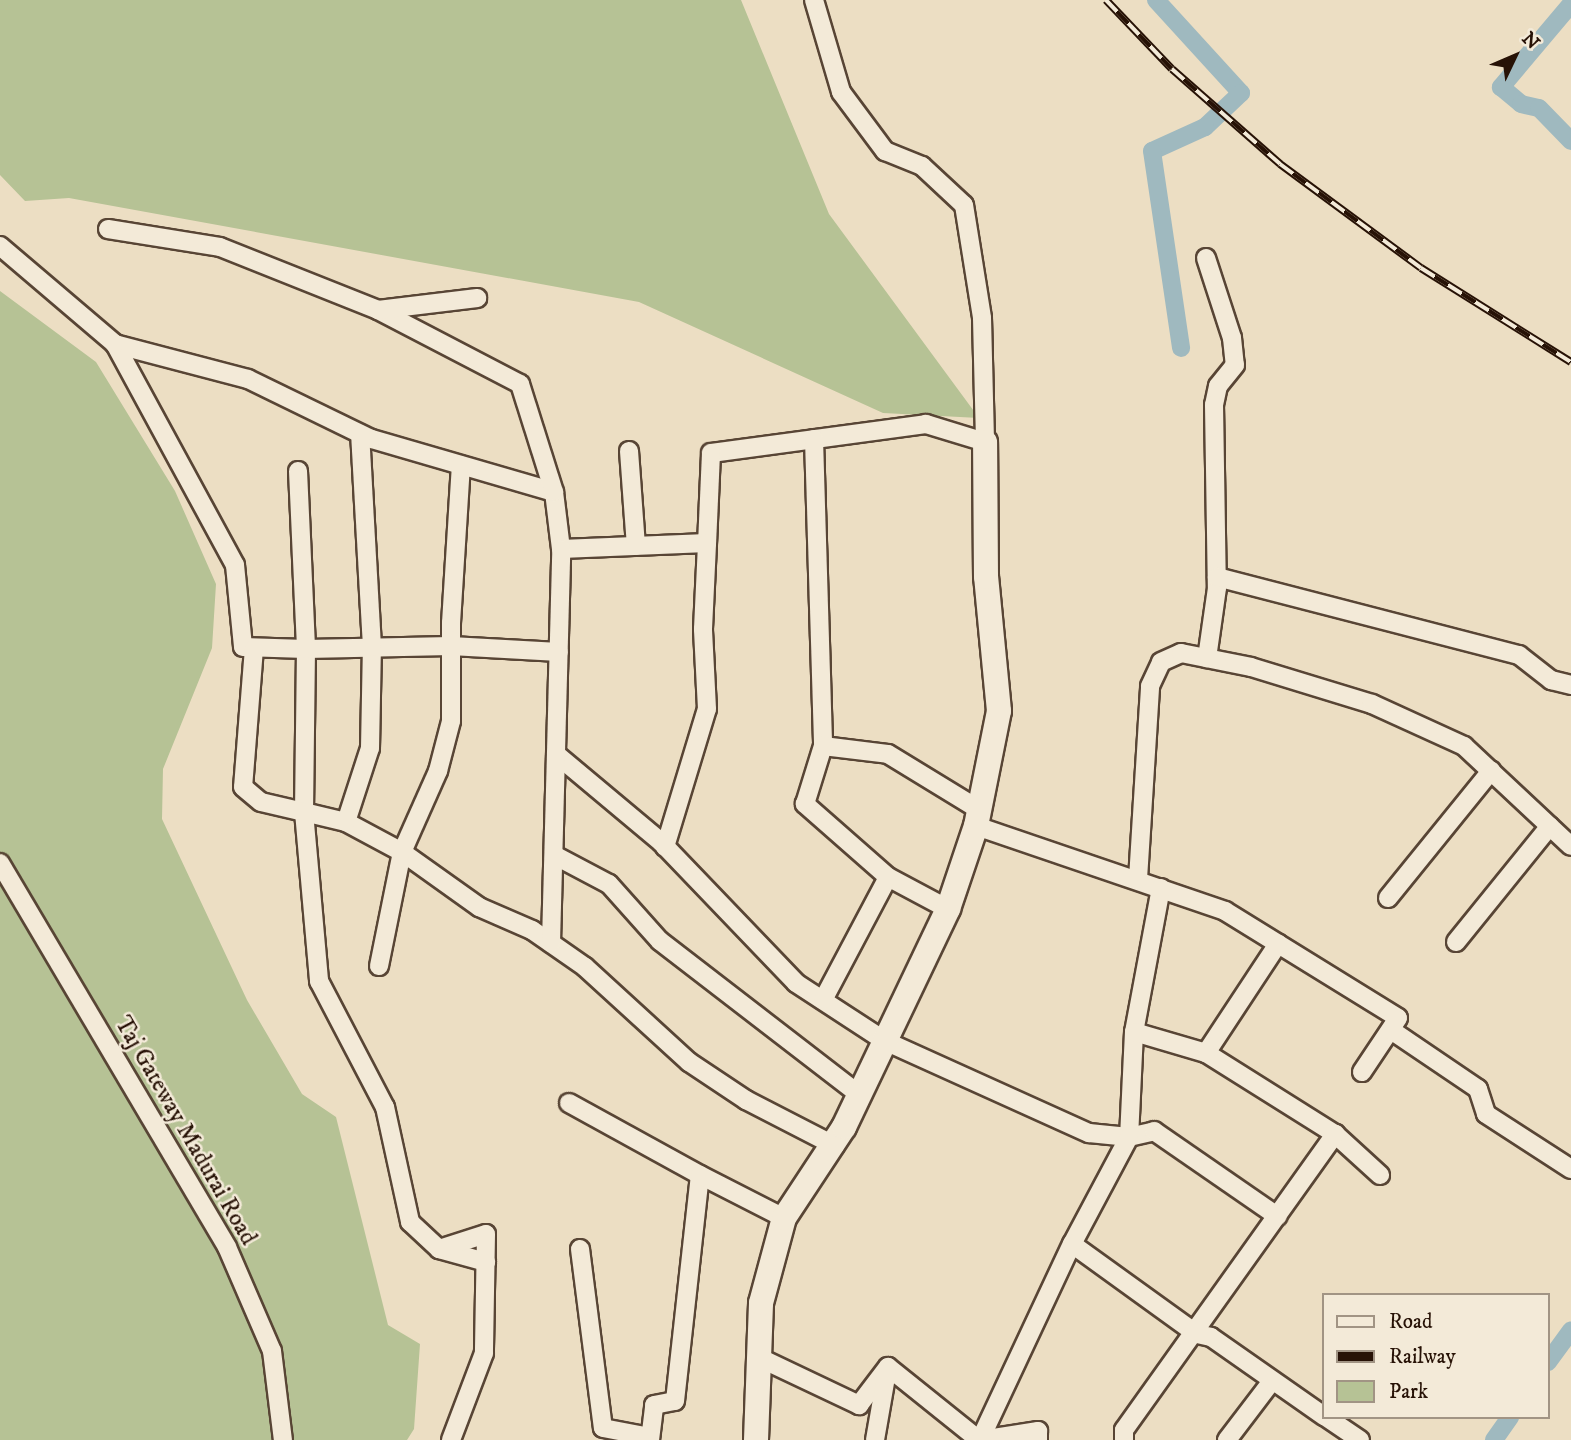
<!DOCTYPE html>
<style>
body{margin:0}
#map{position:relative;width:1571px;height:1440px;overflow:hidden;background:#ecdec3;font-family:"IM FELL DW Pica",serif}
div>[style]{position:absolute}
.green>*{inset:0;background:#b6c295}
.canal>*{height:18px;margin:-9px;padding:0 9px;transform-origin:9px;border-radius:9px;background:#9fb9bf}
.roads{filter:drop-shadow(2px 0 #584535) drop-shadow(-2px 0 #584535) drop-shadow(0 2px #584535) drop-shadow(0 -2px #584535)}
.street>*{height:18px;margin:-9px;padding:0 9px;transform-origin:9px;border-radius:9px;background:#f3ead8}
.secondary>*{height:24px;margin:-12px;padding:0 12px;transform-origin:12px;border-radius:12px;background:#f3ead8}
.rail>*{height:8px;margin-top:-4px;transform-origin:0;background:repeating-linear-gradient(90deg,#f3ead8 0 16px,#271206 0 32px);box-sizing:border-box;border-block:2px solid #271206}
span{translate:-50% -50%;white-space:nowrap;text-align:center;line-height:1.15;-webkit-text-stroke:5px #f3ead8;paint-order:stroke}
.street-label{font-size:24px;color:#271206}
.legend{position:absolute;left:1322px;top:1293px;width:228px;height:126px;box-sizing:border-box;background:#f3ead8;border:2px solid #a19484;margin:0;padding:9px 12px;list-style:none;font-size:21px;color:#271206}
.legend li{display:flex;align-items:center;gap:14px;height:35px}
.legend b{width:35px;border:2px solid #a19484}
.north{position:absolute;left:1480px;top:21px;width:70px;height:70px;-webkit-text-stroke:5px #f3ead8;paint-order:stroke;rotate:46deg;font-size:19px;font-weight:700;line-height:28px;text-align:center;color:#271206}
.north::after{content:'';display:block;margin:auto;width:24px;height:32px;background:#271206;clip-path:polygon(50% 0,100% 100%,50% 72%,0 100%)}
</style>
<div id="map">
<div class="green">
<div style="clip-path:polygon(0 0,741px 0,829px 214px,979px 418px,883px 413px,639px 302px,69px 198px,25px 201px,0 175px)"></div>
<div style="clip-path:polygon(0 291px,96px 362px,175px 491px,216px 584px,212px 648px,163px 769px,162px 819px,247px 1000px,302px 1094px,336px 1117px,388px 1325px,420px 1344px,414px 1429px,407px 1440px,0 1440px)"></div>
</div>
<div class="canal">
<div style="left:1156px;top:0;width:126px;rotate:47.6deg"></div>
<div style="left:1241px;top:93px;width:50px;rotate:136.6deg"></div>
<div style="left:1205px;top:127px;width:58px;rotate:155.6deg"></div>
<div style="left:1152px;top:151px;width:199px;rotate:81.6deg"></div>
<div style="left:1571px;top:4px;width:109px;rotate:130.1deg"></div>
<div style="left:1501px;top:87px;width:26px;rotate:40deg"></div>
<div style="left:1521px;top:104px;width:18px;rotate:13deg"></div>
<div style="left:1539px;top:108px;width:46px;rotate:45.9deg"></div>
<div style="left:1548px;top:1362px;width:39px;rotate:-54deg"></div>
<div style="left:1494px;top:1440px;width:28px;rotate:-55deg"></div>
</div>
<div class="roads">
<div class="street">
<div style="left:814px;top:0;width:96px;rotate:73.6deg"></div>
<div style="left:841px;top:92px;width:74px;rotate:53.3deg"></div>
<div style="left:885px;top:151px;width:40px;rotate:22deg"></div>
<div style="left:922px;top:166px;width:57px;rotate:42.9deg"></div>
<div style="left:964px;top:205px;width:114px;rotate:80.9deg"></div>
<div style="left:982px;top:318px;width:124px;rotate:88.6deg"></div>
<div style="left:985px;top:442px;width:62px;rotate:-163deg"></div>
<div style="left:926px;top:424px;width:217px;rotate:172.3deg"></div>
<div style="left:711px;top:453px;width:90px;rotate:92.5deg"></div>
<div style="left:707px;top:543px;width:146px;rotate:177.6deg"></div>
<div style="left:561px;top:549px;width:57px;rotate:-97deg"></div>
<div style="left:554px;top:492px;width:191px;rotate:-163.8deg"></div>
<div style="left:371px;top:439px;width:137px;rotate:-154deg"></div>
<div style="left:248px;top:379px;width:138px;rotate:-165.3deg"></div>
<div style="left:115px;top:344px;width:251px;rotate:61.5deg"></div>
<div style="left:235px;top:565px;width:82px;rotate:84.4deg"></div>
<div style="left:243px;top:647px;width:63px;rotate:1.8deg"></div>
<div style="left:306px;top:649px;width:163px;rotate:90.7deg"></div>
<div style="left:304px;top:812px;width:43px;rotate:13.4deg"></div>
<div style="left:346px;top:822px;width:64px;rotate:28.2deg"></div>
<div style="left:402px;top:852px;width:95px;rotate:35.5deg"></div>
<div style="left:479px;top:907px;width:58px;rotate:23.5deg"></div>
<div style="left:532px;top:930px;width:65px;rotate:34.9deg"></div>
<div style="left:585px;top:967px;width:141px;rotate:42.4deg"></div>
<div style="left:689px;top:1062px;width:69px;rotate:33.7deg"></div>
<div style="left:746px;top:1100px;width:100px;rotate:27.3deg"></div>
<div style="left:108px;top:229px;width:113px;rotate:9.1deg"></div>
<div style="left:220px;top:247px;width:170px;rotate:21.7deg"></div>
<div style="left:378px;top:310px;width:160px;rotate:27.5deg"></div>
<div style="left:520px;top:384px;width:113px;rotate:72.5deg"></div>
<div style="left:0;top:246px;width:151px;rotate:40.4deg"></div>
<div style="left:1206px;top:258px;width:84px;rotate:72deg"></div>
<div style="left:1232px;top:338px;width:27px;rotate:84deg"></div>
<div style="left:1235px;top:365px;width:27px;rotate:129deg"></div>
<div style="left:1218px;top:386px;width:19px;rotate:102deg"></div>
<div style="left:1214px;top:405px;width:183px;rotate:89.1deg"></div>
<div style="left:1217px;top:588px;width:71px;rotate:98.1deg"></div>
<div style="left:378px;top:310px;width:100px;rotate:-6.9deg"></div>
<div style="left:814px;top:439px;width:307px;rotate:88.3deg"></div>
<div style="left:629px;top:451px;width:95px;rotate:85.8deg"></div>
<div style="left:298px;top:471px;width:178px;rotate:87.4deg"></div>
<div style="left:306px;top:649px;width:145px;rotate:-1.2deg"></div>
<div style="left:451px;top:646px;width:108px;rotate:3.2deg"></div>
<div style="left:1217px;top:577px;width:312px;rotate:14.5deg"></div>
<div style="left:1519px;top:655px;width:41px;rotate:38deg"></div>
<div style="left:1551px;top:680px;width:21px;rotate:14deg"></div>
<div style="left:254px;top:648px;width:139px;rotate:94.5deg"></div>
<div style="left:243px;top:787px;width:23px;rotate:40deg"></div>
<div style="left:261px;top:802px;width:44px;rotate:13.1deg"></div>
<div style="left:304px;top:812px;width:170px;rotate:84.9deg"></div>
<div style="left:319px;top:981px;width:142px;rotate:62.4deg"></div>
<div style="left:385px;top:1107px;width:118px;rotate:77.7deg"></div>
<div style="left:410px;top:1222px;width:40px;rotate:43deg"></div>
<div style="left:439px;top:1249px;width:49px;rotate:15.5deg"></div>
<div style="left:557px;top:755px;width:136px;rotate:39.9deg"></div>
<div style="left:661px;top:842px;width:195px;rotate:46.2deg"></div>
<div style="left:796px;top:983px;width:106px;rotate:33.1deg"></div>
<div style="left:885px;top:1041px;width:224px;rotate:24.3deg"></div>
<div style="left:1089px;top:1133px;width:40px;rotate:5.7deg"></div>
<div style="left:1129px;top:1137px;width:26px;rotate:-13deg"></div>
<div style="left:1154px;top:1131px;width:150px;rotate:34.6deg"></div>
<div style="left:346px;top:822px;width:78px;rotate:-72deg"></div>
<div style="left:370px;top:748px;width:101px;rotate:-88.9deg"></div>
<div style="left:372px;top:647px;width:213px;rotate:-93.2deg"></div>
<div style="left:976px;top:826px;width:263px;rotate:18.8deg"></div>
<div style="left:1225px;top:911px;width:203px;rotate:31.7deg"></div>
<div style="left:1398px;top:1018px;width:65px;rotate:123.7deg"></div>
<div style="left:665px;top:847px;width:144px;rotate:-73.1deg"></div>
<div style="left:707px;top:709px;width:80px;rotate:-92.9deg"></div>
<div style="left:703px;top:629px;width:86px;rotate:-87.3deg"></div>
<div style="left:554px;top:855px;width:62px;rotate:27.8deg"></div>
<div style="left:609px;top:884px;width:76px;rotate:48.2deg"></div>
<div style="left:660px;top:941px;width:252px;rotate:37.6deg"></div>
<div style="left:0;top:863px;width:446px;rotate:59.4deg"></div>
<div style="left:227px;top:1247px;width:113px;rotate:66.6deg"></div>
<div style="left:272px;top:1351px;width:90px;rotate:83deg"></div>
<div style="left:888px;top:877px;width:111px;rotate:-138.7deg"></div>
<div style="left:805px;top:804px;width:61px;rotate:-72.8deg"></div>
<div style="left:823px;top:746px;width:65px;rotate:7deg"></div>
<div style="left:888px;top:754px;width:105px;rotate:31.4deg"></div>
<div style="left:1138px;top:879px;width:193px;rotate:-86.4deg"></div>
<div style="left:1150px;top:686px;width:26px;rotate:-65deg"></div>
<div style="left:1161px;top:662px;width:22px;rotate:-24deg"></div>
<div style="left:1181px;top:653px;width:71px;rotate:11.3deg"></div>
<div style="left:1251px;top:667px;width:127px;rotate:17deg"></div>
<div style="left:1372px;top:704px;width:101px;rotate:24.5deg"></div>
<div style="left:1464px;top:746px;width:146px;rotate:43.1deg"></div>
<div style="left:1161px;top:888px;width:147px;rotate:100.6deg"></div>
<div style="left:1134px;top:1032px;width:105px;rotate:92.7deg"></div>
<div style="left:1129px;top:1137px;width:121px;rotate:118deg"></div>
<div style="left:1072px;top:1244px;width:154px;rotate:35.8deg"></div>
<div style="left:1197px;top:1334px;width:14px;rotate:12deg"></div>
<div style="left:1211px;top:1337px;width:138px;rotate:35deg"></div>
<div style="left:1388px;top:898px;width:164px;rotate:-51deg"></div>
<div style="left:1456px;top:942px;width:149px;rotate:-51deg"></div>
<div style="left:551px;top:943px;width:394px;rotate:-88.5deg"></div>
<div style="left:379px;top:966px;width:116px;rotate:-78.6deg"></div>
<div style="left:402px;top:852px;width:89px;rotate:-66deg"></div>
<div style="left:438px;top:771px;width:52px;rotate:-75.4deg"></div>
<div style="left:451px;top:721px;width:98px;rotate:-90deg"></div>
<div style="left:451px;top:623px;width:158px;rotate:-86.4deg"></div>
<div style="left:823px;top:1000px;width:139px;rotate:-62.1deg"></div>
<div style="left:888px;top:877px;width:68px;rotate:28.1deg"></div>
<div style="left:1391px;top:1030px;width:105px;rotate:34.1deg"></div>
<div style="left:1478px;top:1089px;width:26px;rotate:72deg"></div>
<div style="left:1486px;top:1114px;width:101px;rotate:32.9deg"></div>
<div style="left:1206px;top:1053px;width:131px;rotate:-56.6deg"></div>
<div style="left:569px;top:1103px;width:149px;rotate:28.8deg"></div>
<div style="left:1335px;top:1134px;width:61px;rotate:42.3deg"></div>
<div style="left:439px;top:1249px;width:49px;rotate:-17.7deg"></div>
<div style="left:486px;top:1234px;width:119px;rotate:91deg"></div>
<div style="left:484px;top:1353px;width:93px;rotate:110.8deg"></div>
<div style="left:580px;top:1249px;width:180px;rotate:82.7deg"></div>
<div style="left:603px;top:1428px;width:48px;rotate:10.8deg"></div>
<div style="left:760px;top:1358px;width:110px;rotate:25.4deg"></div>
<div style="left:859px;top:1405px;width:48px;rotate:-52.7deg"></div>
<div style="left:888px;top:1367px;width:117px;rotate:38.7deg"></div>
<div style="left:1326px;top:1417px;width:41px;rotate:34.1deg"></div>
<div style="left:650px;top:1440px;width:35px;rotate:-83deg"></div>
<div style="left:654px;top:1405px;width:21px;rotate:-11deg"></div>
<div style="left:675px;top:1401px;width:227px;rotate:-83.7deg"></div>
<div style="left:700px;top:1175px;width:94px;rotate:27.1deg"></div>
<div style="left:875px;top:1440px;width:70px;rotate:-80.1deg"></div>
<div style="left:980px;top:1440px;width:217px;rotate:-64.9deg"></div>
<div style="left:981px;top:1440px;width:58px;rotate:-9deg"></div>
<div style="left:1038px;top:1431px;width:9px;rotate:90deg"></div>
<div style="left:1124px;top:1440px;width:10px;rotate:-90deg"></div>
<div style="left:1124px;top:1430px;width:364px;rotate:-54.5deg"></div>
<div style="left:1335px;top:1134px;width:152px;rotate:-147.9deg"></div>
<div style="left:1206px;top:1053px;width:75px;rotate:-163.7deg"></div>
<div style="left:1227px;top:1440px;width:74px;rotate:-52.7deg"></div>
</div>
<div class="secondary">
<div style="left:756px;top:1440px;width:137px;rotate:-87.9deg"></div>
<div style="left:761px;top:1303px;width:88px;rotate:-74.9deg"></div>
<div style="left:784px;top:1218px;width:109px;rotate:-56.6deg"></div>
<div style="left:844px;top:1127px;width:242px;rotate:-64.5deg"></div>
<div style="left:948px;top:909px;width:88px;rotate:-71.4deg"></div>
<div style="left:976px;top:826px;width:117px;rotate:-78.7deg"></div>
<div style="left:999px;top:711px;width:135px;rotate:-95.5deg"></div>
<div style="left:986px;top:577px;width:135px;rotate:-90.4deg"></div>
</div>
</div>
<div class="rail">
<div style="left:1106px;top:0;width:95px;rotate:46.3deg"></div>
<div style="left:1172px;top:69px;width:144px;rotate:41.3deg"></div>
<div style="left:1280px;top:164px;width:175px;rotate:36.4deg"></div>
<div style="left:1421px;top:268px;width:177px;rotate:32.1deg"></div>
</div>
<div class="street-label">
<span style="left:185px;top:1131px;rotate:60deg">Taj Gateway Madurai Road</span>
</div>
<ul class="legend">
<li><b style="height:9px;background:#f3ead8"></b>Road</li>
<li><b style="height:9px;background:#271206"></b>Railway</li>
<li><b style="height:19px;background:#b6c295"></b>Park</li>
</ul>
<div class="north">N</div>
</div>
